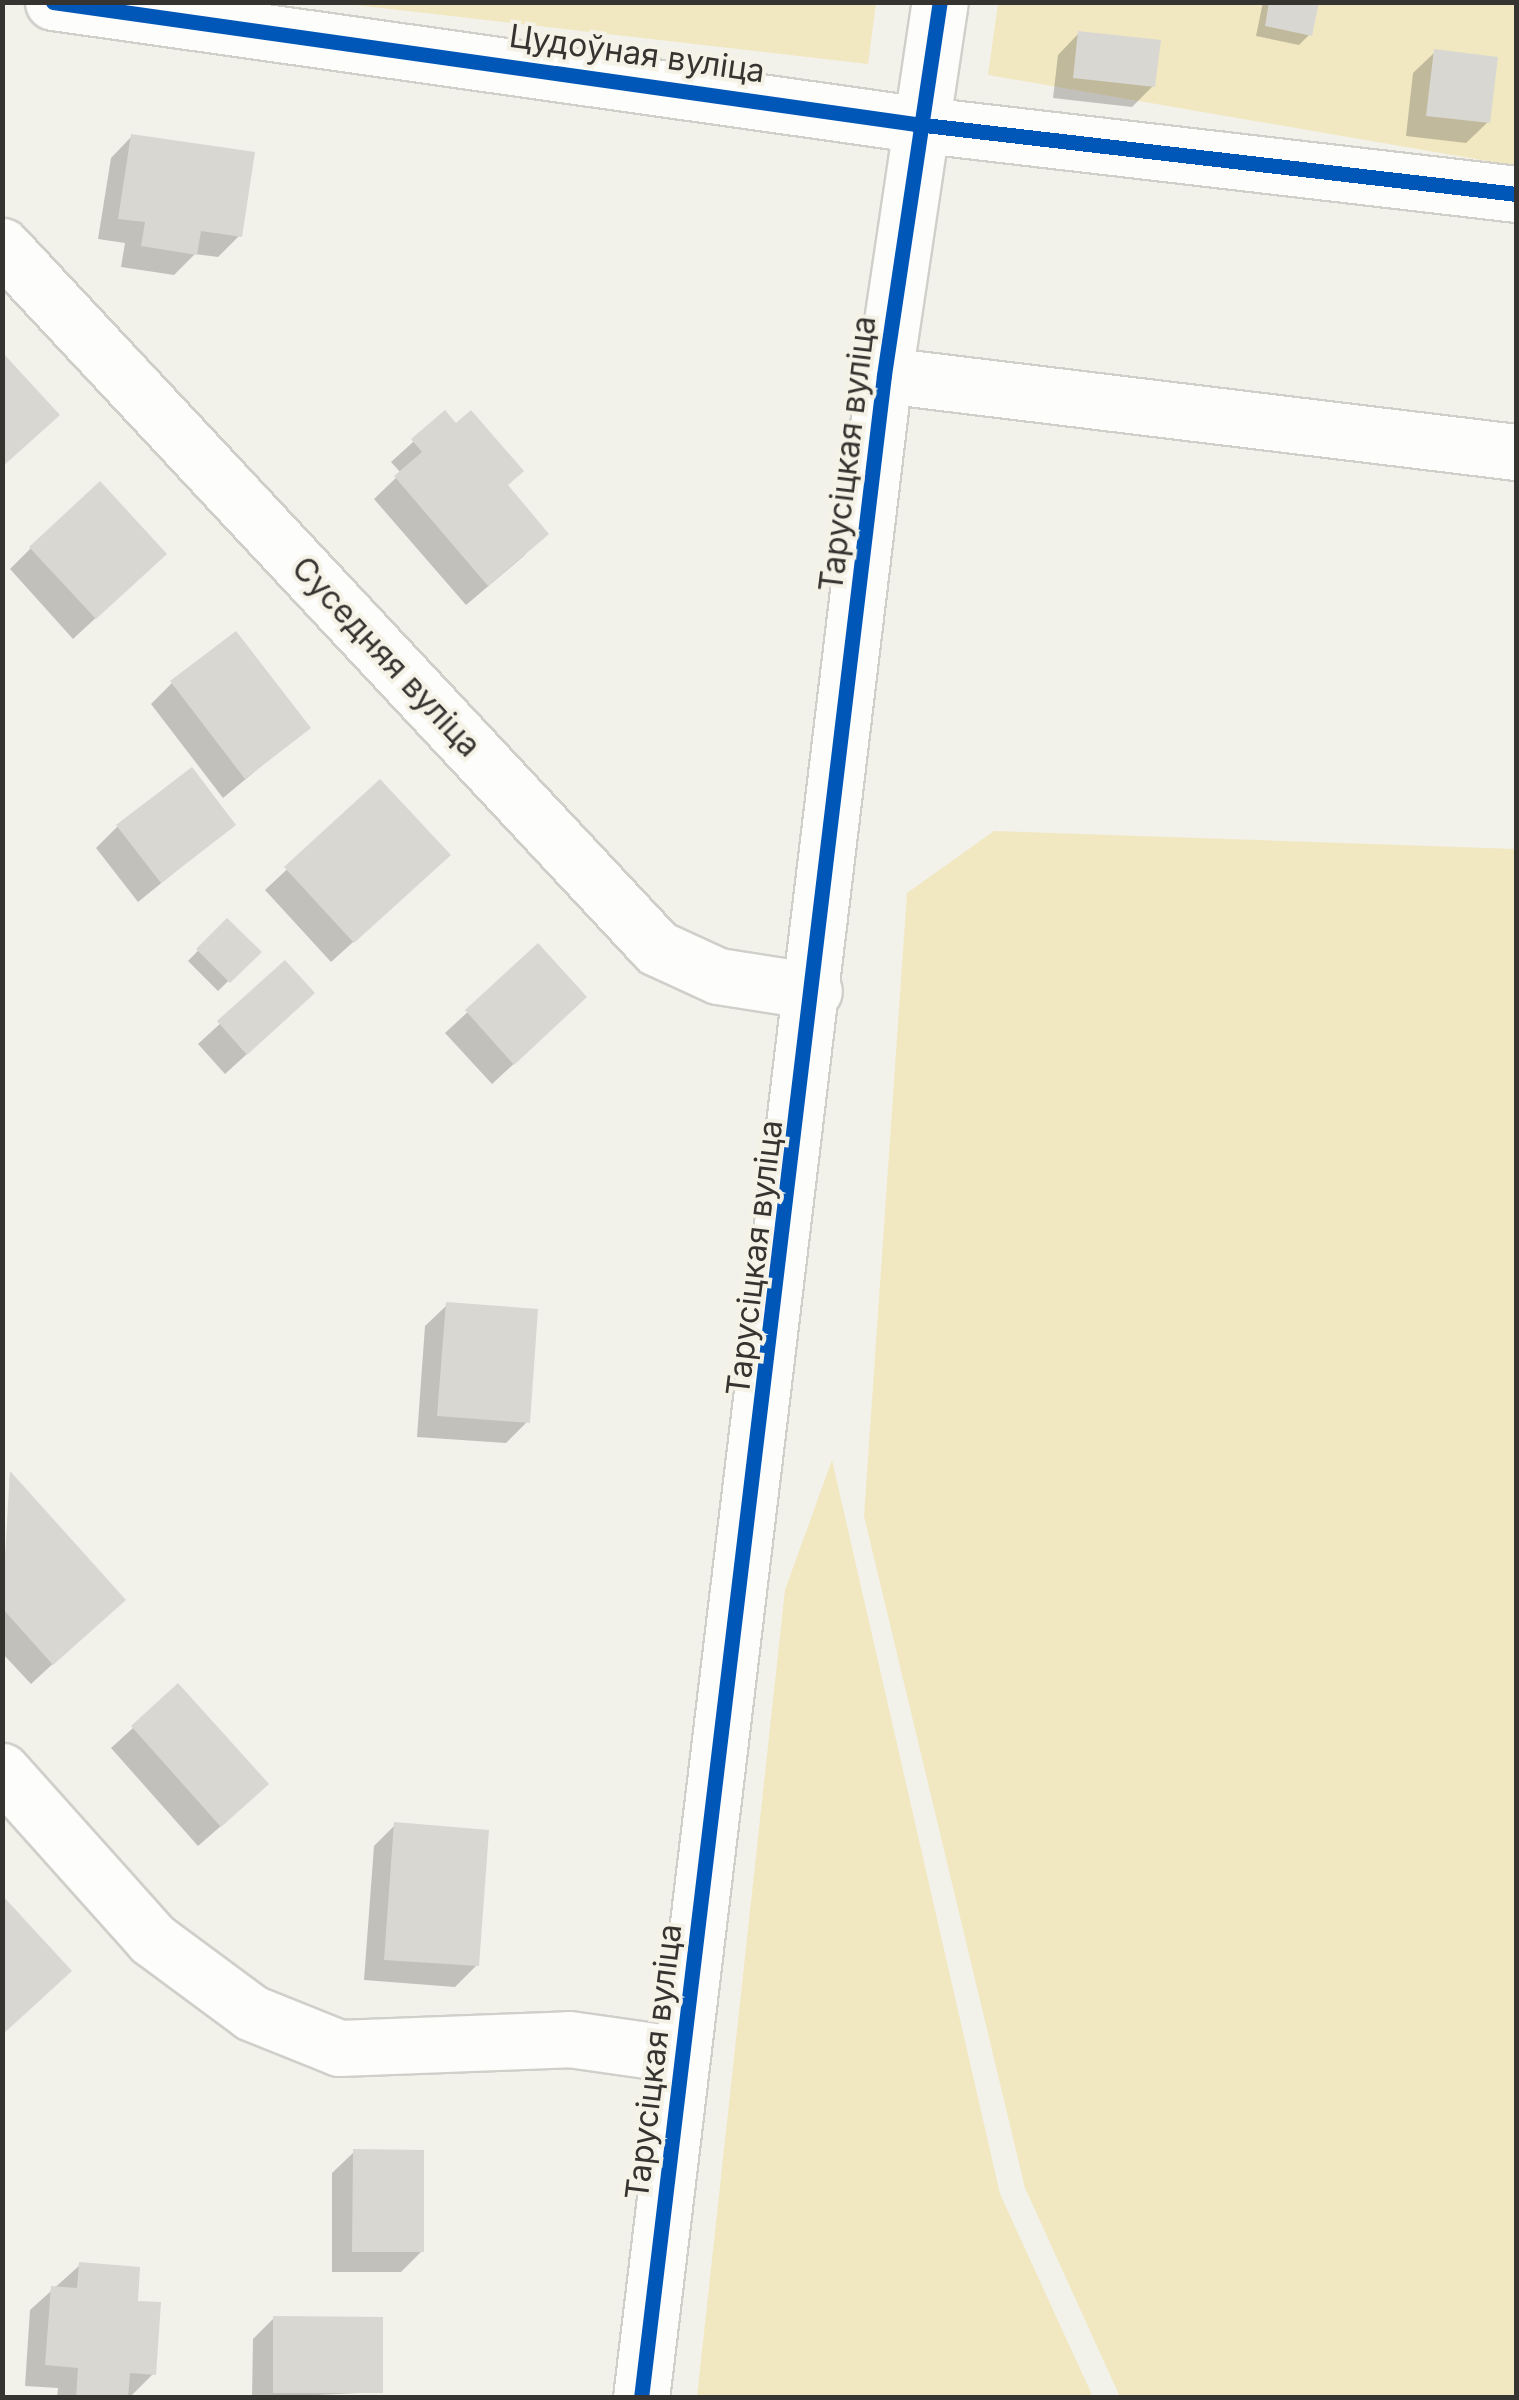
<!DOCTYPE html>
<meta charset="utf-8">
<style>
body{margin:0}
#map{position:relative;width:1519px;height:2400px;overflow:hidden;background:#f2f1ea;font-family:Inter,sans-serif}
div>[style]{position:absolute}
.green>*{inset:0;background:#f1e8c2}
.shadow>*{inset:0;background:#0003}
.building>*{inset:0;background:#d8d7d2}
.roads{filter:drop-shadow(2px 0 #d0cfca) drop-shadow(-2px 0 #d0cfca) drop-shadow(0 2px #d0cfca) drop-shadow(0 -2px #d0cfca)}
.minor>*{height:55px;margin:-27.5px;padding:0 27.5px;transform-origin:27.5px;border-radius:27.5px;background:#fdfdfc}
.cycleway>*{height:15px;margin:-7.5px;padding:0 7.5px;transform-origin:7.5px;border-radius:7.5px;background:#0057b8}
span{translate:-50% -50%;white-space:nowrap;text-align:center;line-height:1.15;-webkit-text-stroke:8px #f5f3e7;paint-order:stroke}
.street-label{font-size:32px;color:#353430}
.frame{position:absolute;inset:0;border:5px solid #353430;pointer-events:none}
</style>
<div id="map">
<div class="green">
<div style="clip-path:polygon(338px 3px,876px 3px,868px 64px)"></div>
<div style="clip-path:polygon(998px 3px,1516px 3px,1516px 166px,988px 75px)"></div>
<div style="clip-path:polygon(994px 831px,1516px 849px,1516px 2397px,1120px 2397px,1025px 2188px,864px 1516px,907px 893px)"></div>
<div style="clip-path:polygon(832px 1460px,1000px 2194px,1093px 2397px,697px 2397px,785px 1590px)"></div>
</div>
<div class="shadow">
<div style="clip-path:polygon(1263px 2px,1317px 2px,1309px 35px,1299px 45px,1256px 36px)"></div>
<div style="clip-path:polygon(1079px 33px,1153px 86px,1132px 107px,1053px 98px,1058px 55px)"></div>
<div style="clip-path:polygon(1435px 52px,1488px 122px,1466px 143px,1406px 136px,1413px 73px)"></div>
<div style="clip-path:polygon(132px 136px,239px 236px,218px 257px,195px 254px,174px 275px,121px 267px,125px 243px,98px 239px,111px 158px)"></div>
<div style="clip-path:polygon(445px 413px,506px 487px,525px 555px,466px 605px,374px 499px,401px 473px,391px 462px)"></div>
<div style="clip-path:polygon(31px 548px,142px 575px,73px 639px,10px 569px)"></div>
<div style="clip-path:polygon(172px 683px,308px 727px,223px 798px,151px 704px)"></div>
<div style="clip-path:polygon(380px 782px,426px 876px,331px 962px,265px 890px)"></div>
<div style="clip-path:polygon(233px 825px,138px 902px,96px 848px,117px 827px)"></div>
<div style="clip-path:polygon(227px 921px,258px 952px,218px 991px,188px 961px)"></div>
<div style="clip-path:polygon(538px 947px,563px 1018px,492px 1084px,445px 1033px)"></div>
<div style="clip-path:polygon(285px 964px,291px 1014px,225px 1074px,198px 1044px)"></div>
<div style="clip-path:polygon(447px 1305px,528px 1421px,506px 1443px,417px 1437px,425px 1326px)"></div>
<div style="clip-path:polygon(10px 1474px,122px 1600px,31px 1684px,2px 1653px)"></div>
<div style="clip-path:polygon(178px 1687px,245px 1805px,198px 1846px,111px 1748px)"></div>
<div style="clip-path:polygon(395px 1825px,477px 1965px,455px 1987px,364px 1980px,374px 1846px)"></div>
<div style="clip-path:polygon(354px 2152px,422px 2251px,401px 2272px,332px 2272px,332px 2173px)"></div>
<div style="clip-path:polygon(80px 2265px,135px 2303px,153px 2374px,132px 2395px,57px 2398px,58px 2388px,25px 2386px,30px 2310px)"></div>
<div style="clip-path:polygon(274px 2318px,380px 2392px,252px 2398px,253px 2339px)"></div>
</div>
<div class="building">
<div style="clip-path:polygon(1269px 2px,1319px 2px,1312px 36px,1265px 26px)"></div>
<div style="clip-path:polygon(1078px 31px,1161px 40px,1155px 87px,1073px 78px)"></div>
<div style="clip-path:polygon(1434px 49px,1498px 57px,1490px 123px,1426px 116px)"></div>
<div style="clip-path:polygon(131px 134px,255px 152px,242px 237px,201px 231px,197px 255px,141px 246px,145px 222px,118px 219px)"></div>
<div style="clip-path:polygon(2px 352px,60px 415px,2px 467px)"></div>
<div style="clip-path:polygon(445px 410px,456px 423px,471px 410px,524px 471px,508px 485px,549px 534px,488px 586px,394px 476px,422px 452px,411px 439px)"></div>
<div style="clip-path:polygon(100px 481px,167px 554px,96px 619px,29px 547px)"></div>
<div style="clip-path:polygon(236px 631px,311px 728px,245px 779px,170px 681px)"></div>
<div style="clip-path:polygon(192px 767px,236px 825px,161px 883px,116px 825px)"></div>
<div style="clip-path:polygon(380px 779px,451px 855px,354px 943px,284px 867px)"></div>
<div style="clip-path:polygon(227px 918px,262px 952px,230px 983px,196px 949px)"></div>
<div style="clip-path:polygon(538px 943px,587px 997px,514px 1065px,465px 1010px)"></div>
<div style="clip-path:polygon(285px 960px,315px 993px,247px 1055px,217px 1021px)"></div>
<div style="clip-path:polygon(446px 1302px,538px 1309px,530px 1423px,437px 1416px)"></div>
<div style="clip-path:polygon(10px 1471px,126px 1600px,53px 1665px,2px 1608px)"></div>
<div style="clip-path:polygon(178px 1683px,269px 1784px,221px 1827px,131px 1726px)"></div>
<div style="clip-path:polygon(394px 1822px,489px 1830px,479px 1966px,384px 1960px)"></div>
<div style="clip-path:polygon(2px 1895px,72px 1971px,2px 2035px)"></div>
<div style="clip-path:polygon(353px 2149px,424px 2150px,424px 2252px,352px 2252px)"></div>
<div style="clip-path:polygon(79px 2262px,140px 2267px,138px 2301px,161px 2302px,156px 2375px,130px 2373px,128px 2398px,76px 2398px,78px 2368px,45px 2365px,51px 2286px,77px 2288px)"></div>
<div style="clip-path:polygon(273px 2316px,383px 2317px,383px 2393px,273px 2393px)"></div>
</div>
<div class="roads">
<div class="minor">
<div style="left:53px;top:2px;width:872px;rotate:8.05deg"></div>
<div style="left:916px;top:124px;width:604px;rotate:6.65deg"></div>
<div style="left:2px;top:246px;width:960px;rotate:46.98deg"></div>
<div style="left:657px;top:948px;width:67px;rotate:24.7deg"></div>
<div style="left:718px;top:976px;width:97px;rotate:8.9deg"></div>
<div style="left:884px;top:375px;width:637px;rotate:6.95deg"></div>
<div style="left:2px;top:1771px;width:225px;rotate:48.2deg"></div>
<div style="left:152px;top:1939px;width:124px;rotate:36.5deg"></div>
<div style="left:252px;top:2013px;width:94px;rotate:21.9deg"></div>
<div style="left:339px;top:2048px;width:230px;rotate:-2.2deg"></div>
<div style="left:569px;top:2039px;width:114px;rotate:8.1deg"></div>
<div style="left:641px;top:2398px;width:2038px;rotate:-83.15deg"></div>
<div style="left:884px;top:375px;width:377px;rotate:-81.5deg"></div>
</div>
</div>
<div class="cycleway">
<div style="left:53px;top:2px;width:872px;rotate:8.05deg"></div>
<div style="left:916px;top:124px;width:604px;rotate:6.65deg"></div>
<div style="left:641px;top:2398px;width:2038px;rotate:-83.15deg"></div>
<div style="left:884px;top:375px;width:377px;rotate:-81.5deg"></div>
</div>
<div class="street-label">
<span style="left:637px;top:54px;rotate:8deg">Цудоўная вуліца</span>
<span style="left:848px;top:454px;rotate:-83deg">Тарусіцкая вуліца</span>
<span style="left:386px;top:657px;rotate:47deg">Суседняя вуліца</span>
<span style="left:755px;top:1258px;rotate:-83deg">Тарусіцкая вуліца</span>
<span style="left:654px;top:2062px;rotate:-83deg">Тарусіцкая вуліца</span>
</div>
<div class="frame"></div>
</div>
